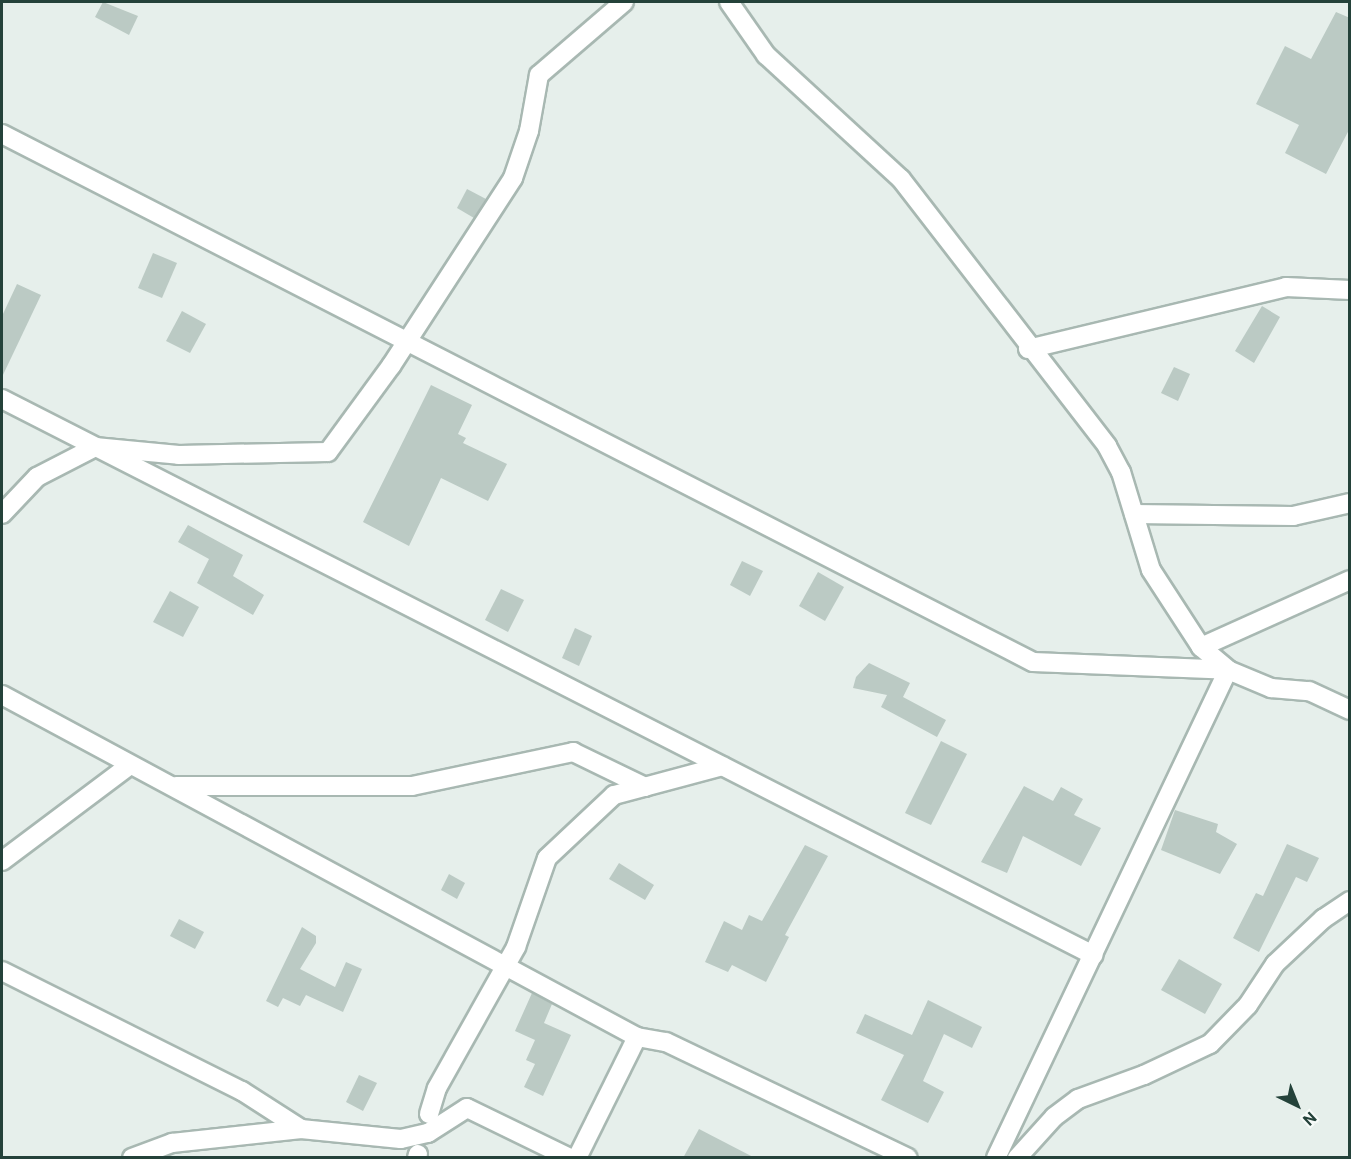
<!DOCTYPE html>
<style>
body{margin:0}
#map{position:relative;width:1351px;height:1159px;overflow:hidden;background:#e6efeb;font-family:Roboto,sans-serif}
div>[style]{position:absolute}
.building>*{inset:0;background:#bbcac4}
.roads{filter:drop-shadow(2px 0 #a8b8b2) drop-shadow(-2px 0 #a8b8b2) drop-shadow(0 2px #a8b8b2) drop-shadow(0 -2px #a8b8b2)}
.minor>*{height:18px;margin:-9px;padding:0 9px;transform-origin:9px;border-radius:9px;background:#fff}
span{translate:-50% -50%;white-space:nowrap;text-align:center;line-height:1.15;-webkit-text-stroke:4.5px #f7fbf9;paint-order:stroke}
.frame{position:absolute;inset:0;border:3px solid #24423a;pointer-events:none}
.north{position:absolute;left:1267px;top:1075px;width:60px;height:60px;-webkit-text-stroke:4px #f7fbf9;paint-order:stroke;rotate:137deg;font-size:16px;font-weight:700;line-height:24px;text-align:center;color:#24423a}
.north::after{content:'';display:block;margin:auto;width:21px;height:27px;background:#24423a;clip-path:polygon(50% 0,100% 100%,50% 72%,0 100%)}
</style>
<div id="map">
<div class="building">
<div style="clip-path:polygon(103px 2px,138px 16px,129px 35px,95px 17px)"></div>
<div style="clip-path:polygon(1336px 12px,1350px 18px,1350px 128px,1326px 174px,1285px 153px,1299px 125px,1256px 104px,1285px 46px,1311px 59px)"></div>
<div style="clip-path:polygon(467px 189px,486px 199px,474px 218px,457px 208px)"></div>
<div style="clip-path:polygon(153px 253px,177px 263px,162px 298px,138px 288px)"></div>
<div style="clip-path:polygon(17px 284px,41px 295px,2px 377px,2px 316px)"></div>
<div style="clip-path:polygon(1262px 306px,1280px 317px,1254px 363px,1235px 351px)"></div>
<div style="clip-path:polygon(182px 311px,206px 324px,190px 353px,166px 341px)"></div>
<div style="clip-path:polygon(1174px 367px,1190px 374px,1178px 401px,1161px 393px)"></div>
<div style="clip-path:polygon(431px 385px,472px 405px,458px 434px,466px 438px,463px 443px,507px 464px,488px 501px,441px 478px,409px 546px,363px 522px)"></div>
<div style="clip-path:polygon(188px 525px,243px 555px,233px 576px,264px 595px,253px 615px,197px 583px,209px 559px,178px 542px)"></div>
<div style="clip-path:polygon(742px 561px,763px 571px,750px 596px,730px 585px)"></div>
<div style="clip-path:polygon(818px 572px,844px 587px,825px 621px,799px 606px)"></div>
<div style="clip-path:polygon(501px 589px,524px 600px,508px 632px,485px 620px)"></div>
<div style="clip-path:polygon(170px 591px,199px 607px,183px 637px,153px 622px)"></div>
<div style="clip-path:polygon(575px 628px,592px 636px,579px 666px,562px 658px)"></div>
<div style="clip-path:polygon(869px 663px,910px 683px,903px 697px,946px 720px,937px 737px,881px 707px,887px 695px,853px 688px,856px 677px)"></div>
<div style="clip-path:polygon(941px 741px,967px 754px,931px 825px,905px 813px)"></div>
<div style="clip-path:polygon(1024px 786px,1053px 801px,1061px 787px,1083px 799px,1074px 815px,1101px 828px,1081px 866px,1023px 836px,1007px 873px,981px 862px)"></div>
<div style="clip-path:polygon(1175px 810px,1218px 824px,1216px 832px,1237px 844px,1220px 874px,1161px 850px)"></div>
<div style="clip-path:polygon(1287px 844px,1319px 858px,1307px 882px,1296px 877px,1259px 952px,1233px 938px,1256px 893px,1263px 896px)"></div>
<div style="clip-path:polygon(805px 845px,828px 856px,785px 935px,789px 937px,766px 982px,732px 965px,728px 972px,705px 962px,724px 921px,742px 930px,749px 915px,762px 921px)"></div>
<div style="clip-path:polygon(619px 863px,654px 885px,645px 900px,609px 879px)"></div>
<div style="clip-path:polygon(449px 874px,465px 883px,457px 899px,441px 890px)"></div>
<div style="clip-path:polygon(179px 919px,204px 932px,195px 949px,170px 936px)"></div>
<div style="clip-path:polygon(302px 927px,316px 936px,316px 943px,300px 969px,335px 987px,346px 962px,362px 969px,343px 1012px,306px 995px,300px 1006px,283px 998px,278px 1007px,266px 1001px)"></div>
<div style="clip-path:polygon(1179px 959px,1222px 984px,1205px 1014px,1161px 990px)"></div>
<div style="clip-path:polygon(532px 993px,552px 1004px,544px 1023px,571px 1035px,543px 1096px,524px 1087px,535px 1064px,526px 1060px,535px 1040px,515px 1031px)"></div>
<div style="clip-path:polygon(928px 1000px,982px 1027px,972px 1048px,944px 1034px,923px 1081px,944px 1092px,928px 1123px,881px 1100px,904px 1055px,856px 1033px,865px 1014px,912px 1035px)"></div>
<div style="clip-path:polygon(359px 1075px,377px 1083px,363px 1111px,346px 1102px)"></div>
<div style="clip-path:polygon(699px 1129px,755px 1158px,683px 1158px)"></div>
</div>
<div class="roads">
<div class="minor">
<div style="left:729px;top:2px;width:65px;rotate:55.1deg"></div>
<div style="left:766px;top:55px;width:183px;rotate:42.6deg"></div>
<div style="left:901px;top:179px;width:337px;rotate:52.3deg"></div>
<div style="left:1107px;top:446px;width:30px;rotate:62deg"></div>
<div style="left:1121px;top:472px;width:102px;rotate:73deg"></div>
<div style="left:1151px;top:570px;width:92px;rotate:57deg"></div>
<div style="left:1201px;top:647px;width:35px;rotate:40deg"></div>
<div style="left:1228px;top:670px;width:47px;rotate:22.7deg"></div>
<div style="left:1271px;top:688px;width:38px;rotate:5deg"></div>
<div style="left:1309px;top:691px;width:45px;rotate:24.9deg"></div>
<div style="left:2px;top:134px;width:1158px;rotate:27.12deg"></div>
<div style="left:1033px;top:662px;width:195px;rotate:2.3deg"></div>
<div style="left:1228px;top:670px;width:540px;rotate:115.43deg"></div>
<div style="left:1028px;top:349px;width:265px;rotate:-13.5deg"></div>
<div style="left:1286px;top:287px;width:64px;rotate:2.7deg"></div>
<div style="left:2px;top:399px;width:1225px;rotate:27deg"></div>
<div style="left:2px;top:514px;width:51px;rotate:-46.6deg"></div>
<div style="left:37px;top:477px;width:65px;rotate:-27.3deg"></div>
<div style="left:95px;top:447px;width:84px;rotate:5.4deg"></div>
<div style="left:179px;top:455px;width:149px;rotate:-1.2deg"></div>
<div style="left:328px;top:452px;width:107px;rotate:-53.8deg"></div>
<div style="left:391px;top:366px;width:224px;rotate:-57deg"></div>
<div style="left:513px;top:178px;width:50px;rotate:-71.2deg"></div>
<div style="left:529px;top:131px;width:57px;rotate:-79.9deg"></div>
<div style="left:539px;top:75px;width:112px;rotate:-40.7deg"></div>
<div style="left:1134px;top:514px;width:159px;rotate:0.7deg"></div>
<div style="left:1293px;top:516px;width:58px;rotate:-12.8deg"></div>
<div style="left:1201px;top:647px;width:163px;rotate:-24.2deg"></div>
<div style="left:2px;top:695px;width:721px;rotate:28.31deg"></div>
<div style="left:637px;top:1037px;width:29px;rotate:10deg"></div>
<div style="left:666px;top:1042px;width:268px;rotate:25.6deg"></div>
<div style="left:176px;top:786px;width:236px"></div>
<div style="left:412px;top:786px;width:165px;rotate:-11.9deg"></div>
<div style="left:573px;top:752px;width:80px;rotate:25.9deg"></div>
<div style="left:2px;top:861px;width:160px;rotate:-36.9deg"></div>
<div style="left:2px;top:971px;width:268px;rotate:26.6deg"></div>
<div style="left:242px;top:1091px;width:70px;rotate:32.8deg"></div>
<div style="left:301px;top:1129px;width:100px;rotate:5.7deg"></div>
<div style="left:401px;top:1139px;width:28px;rotate:-13deg"></div>
<div style="left:428px;top:1133px;width:46px;rotate:-32.7deg"></div>
<div style="left:467px;top:1108px;width:114px;rotate:25.9deg"></div>
<div style="left:429px;top:1114px;width:27px;rotate:-73deg"></div>
<div style="left:437px;top:1088px;width:162px;rotate:-60.7deg"></div>
<div style="left:516px;top:947px;width:94px;rotate:-70.8deg"></div>
<div style="left:547px;top:858px;width:92px;rotate:-43.2deg"></div>
<div style="left:614px;top:795px;width:112px;rotate:-15deg"></div>
<div style="left:132px;top:1158px;width:43px;rotate:-20.6deg"></div>
<div style="left:172px;top:1143px;width:130px;rotate:-6.2deg"></div>
<div style="left:417px;top:1158px;width:4px;rotate:-76deg"></div>
<div style="left:577px;top:1158px;width:135px;rotate:-63.6deg"></div>
<div style="left:1017px;top:1158px;width:55px;rotate:-47.9deg"></div>
<div style="left:1054px;top:1117px;width:30px;rotate:-37deg"></div>
<div style="left:1078px;top:1099px;width:70px;rotate:-20deg"></div>
<div style="left:1144px;top:1075px;width:73px;rotate:-25.2deg"></div>
<div style="left:1210px;top:1044px;width:54px;rotate:-45.7deg"></div>
<div style="left:1248px;top:1005px;width:49px;rotate:-56.6deg"></div>
<div style="left:1275px;top:964px;width:66px;rotate:-43.2deg"></div>
<div style="left:1323px;top:919px;width:32px;rotate:-34deg"></div>
</div>
</div>
<div class="frame"></div>
<div class="north">N</div>
</div>
